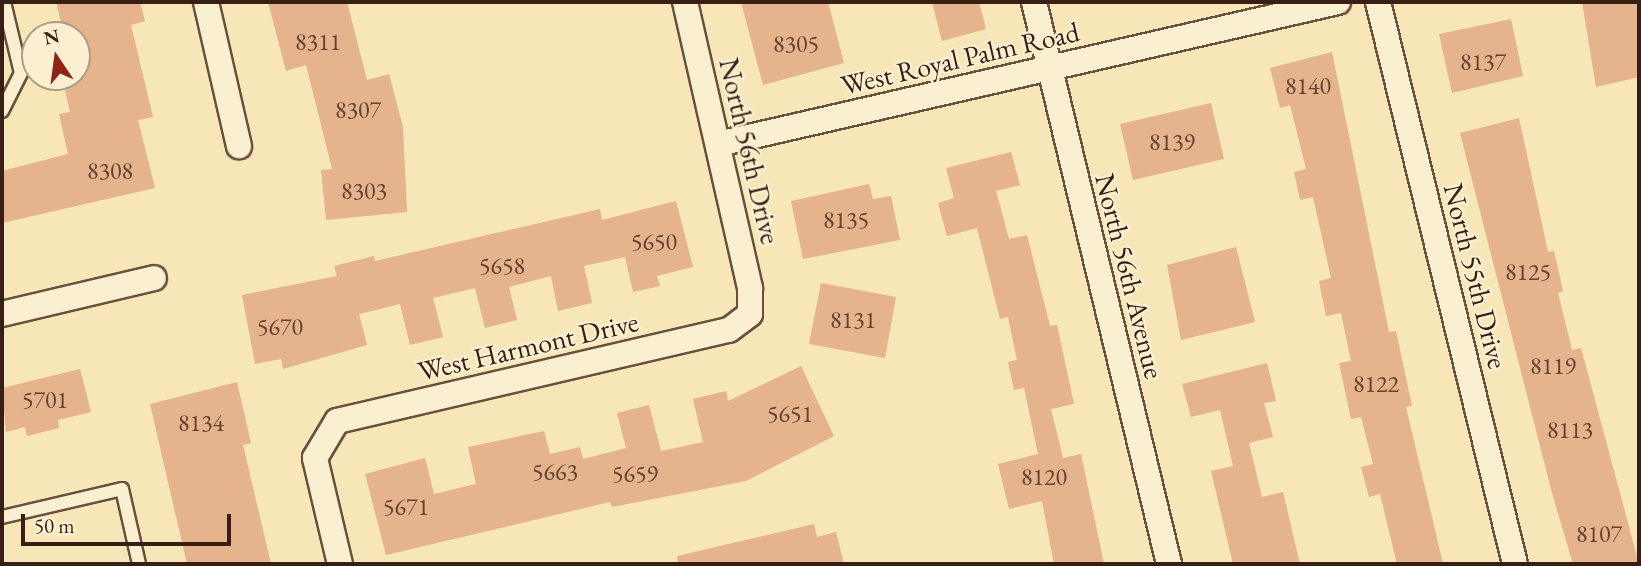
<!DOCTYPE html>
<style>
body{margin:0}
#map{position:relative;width:1641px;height:566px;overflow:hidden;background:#f7e6b7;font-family:"EB Garamond",serif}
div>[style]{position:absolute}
.building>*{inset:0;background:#e5b38c}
.roads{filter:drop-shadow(2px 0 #68503d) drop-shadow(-2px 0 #68503d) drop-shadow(0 2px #68503d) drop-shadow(0 -2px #68503d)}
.service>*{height:12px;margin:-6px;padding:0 6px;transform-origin:6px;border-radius:6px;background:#faefd0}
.minor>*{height:24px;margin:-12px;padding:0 12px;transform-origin:12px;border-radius:12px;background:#faefd0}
span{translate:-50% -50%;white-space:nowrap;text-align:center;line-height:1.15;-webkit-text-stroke:5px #faefd0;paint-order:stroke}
.number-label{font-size:24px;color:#634332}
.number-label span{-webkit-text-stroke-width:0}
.street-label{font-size:28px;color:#381e14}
.frame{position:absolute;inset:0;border:4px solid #381e14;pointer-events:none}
.north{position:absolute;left:21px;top:21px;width:70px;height:70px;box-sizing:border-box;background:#faefd0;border:2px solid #ac9b85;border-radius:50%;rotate:347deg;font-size:19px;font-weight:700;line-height:28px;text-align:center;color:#381e14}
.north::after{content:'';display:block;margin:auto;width:24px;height:32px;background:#8f2418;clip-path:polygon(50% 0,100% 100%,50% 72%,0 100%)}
.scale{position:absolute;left:21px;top:514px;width:210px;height:32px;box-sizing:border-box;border:4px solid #381e14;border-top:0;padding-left:9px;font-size:21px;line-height:24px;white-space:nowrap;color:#381e14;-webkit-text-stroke:5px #faefd0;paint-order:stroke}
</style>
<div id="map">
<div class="building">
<div style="clip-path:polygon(56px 2px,140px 2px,145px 21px,131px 25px,153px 117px,138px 120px,155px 188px,2px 223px,2px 171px,68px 154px,59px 114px,70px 112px,63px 82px,77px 78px,77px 35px,64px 35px)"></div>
<div style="clip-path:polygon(268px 2px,347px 2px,367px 80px,389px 74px,403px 127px,407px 212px,326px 220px,321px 170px,332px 169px,306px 65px,286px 71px)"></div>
<div style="clip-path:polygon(741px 2px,828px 2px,844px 63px,763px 85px)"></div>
<div style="clip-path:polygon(932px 2px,979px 2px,986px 29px,942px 41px)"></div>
<div style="clip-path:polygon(1582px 2px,1639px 2px,1639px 77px,1596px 87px)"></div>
<div style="clip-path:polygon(1511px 19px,1523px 76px,1452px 93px,1439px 34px)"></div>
<div style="clip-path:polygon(1332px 52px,1389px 332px,1396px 331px,1412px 406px,1406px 407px,1443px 564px,1397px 564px,1380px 494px,1369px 497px,1361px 467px,1373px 464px,1361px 417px,1351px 419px,1339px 363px,1351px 361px,1341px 313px,1326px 316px,1319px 281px,1331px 278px,1313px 197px,1300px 200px,1294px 172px,1306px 169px,1290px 105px,1280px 108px,1270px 68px)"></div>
<div style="clip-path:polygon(1211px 103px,1224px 159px,1133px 180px,1120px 124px)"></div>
<div style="clip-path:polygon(1519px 118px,1548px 252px,1554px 251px,1563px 291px,1558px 293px,1572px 350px,1581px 348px,1639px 564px,1573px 564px,1552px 493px,1460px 133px)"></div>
<div style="clip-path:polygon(1011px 152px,1020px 185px,996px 191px,1009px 239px,1027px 235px,1050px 326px,1057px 325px,1074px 404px,1051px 409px,1063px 458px,1081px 454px,1104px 564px,1054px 564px,1042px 501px,1009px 509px,998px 464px,1038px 454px,1024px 388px,1014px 390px,1008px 362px,1017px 360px,1008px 317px,1000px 319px,977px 228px,947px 236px,938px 203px,954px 198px,946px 168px)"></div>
<div style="clip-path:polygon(869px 184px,873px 199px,891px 196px,900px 240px,803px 259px,791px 201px)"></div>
<div style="clip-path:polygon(676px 201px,693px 267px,657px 276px,660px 286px,633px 292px,625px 257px,584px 266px,592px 303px,558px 311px,551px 276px,509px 287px,517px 320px,485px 328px,475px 288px,433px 298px,443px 337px,410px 345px,400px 304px,359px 314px,367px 345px,283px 369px,281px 359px,255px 364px,242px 295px,337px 276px,334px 266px,374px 256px,375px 261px,600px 209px,602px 220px)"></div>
<div style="clip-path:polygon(1236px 247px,1255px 322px,1181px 340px,1167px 265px)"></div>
<div style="clip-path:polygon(821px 283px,896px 297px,885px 358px,809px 344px)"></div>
<div style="clip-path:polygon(1267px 363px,1276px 401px,1264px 403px,1273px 437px,1249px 443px,1262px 497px,1283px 492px,1300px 564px,1233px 564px,1211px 471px,1233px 466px,1220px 410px,1191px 417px,1182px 384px)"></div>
<div style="clip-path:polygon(801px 366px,834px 436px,746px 481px,612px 507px,610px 502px,386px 555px,365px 474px,425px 458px,434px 494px,476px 484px,468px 447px,544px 431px,550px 454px,580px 447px,583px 459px,626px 448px,617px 413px,649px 405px,661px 451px,703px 442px,693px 399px,726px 391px,728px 401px)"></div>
<div style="clip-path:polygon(80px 369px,91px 412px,58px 420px,59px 428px,27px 436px,25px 427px,6px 432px,2px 388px)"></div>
<div style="clip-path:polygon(237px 382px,251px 443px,243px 445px,271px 564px,187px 564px,150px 404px)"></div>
<div style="clip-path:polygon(814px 524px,817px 537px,836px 532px,844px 564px,678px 564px,677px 556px)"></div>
</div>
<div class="roads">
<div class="service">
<div style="left:2px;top:111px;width:42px;rotate:-63.4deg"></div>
<div style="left:21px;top:73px;width:73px;rotate:-103.5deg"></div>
<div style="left:2px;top:517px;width:123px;rotate:-13.1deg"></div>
<div style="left:122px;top:489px;width:77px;rotate:77.2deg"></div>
</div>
<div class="minor">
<div style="left:206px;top:2px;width:148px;rotate:77.1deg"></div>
<div style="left:1034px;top:2px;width:578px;rotate:76.49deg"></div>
<div style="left:1378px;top:2px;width:578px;rotate:76.3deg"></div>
<div style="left:718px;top:144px;width:636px;rotate:-12.9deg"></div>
<div style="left:2px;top:314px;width:156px;rotate:-13.3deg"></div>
<div style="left:340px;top:564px;width:109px;rotate:-103.3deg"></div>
<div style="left:315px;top:458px;width:43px;rotate:-59.3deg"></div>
<div style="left:337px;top:421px;width:402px;rotate:-13.1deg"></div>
<div style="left:729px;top:330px;width:26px;rotate:-37deg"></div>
<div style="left:750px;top:314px;width:26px;rotate:-90deg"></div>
<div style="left:750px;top:288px;width:293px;rotate:-102.8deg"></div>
</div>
</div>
<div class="number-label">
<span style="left:318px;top:42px">8311</span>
<span style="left:796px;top:44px">8305</span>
<span style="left:1483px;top:62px">8137</span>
<span style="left:1308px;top:86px">8140</span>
<span style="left:358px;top:110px">8307</span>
<span style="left:1172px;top:142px">8139</span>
<span style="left:110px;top:171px">8308</span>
<span style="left:364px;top:191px">8303</span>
<span style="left:846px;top:220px">8135</span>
<span style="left:654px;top:242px">5650</span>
<span style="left:502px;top:266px">5658</span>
<span style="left:1528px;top:272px">8125</span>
<span style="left:853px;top:320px">8131</span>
<span style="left:280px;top:327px">5670</span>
<span style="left:1553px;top:366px">8119</span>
<span style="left:1376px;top:384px">8122</span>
<span style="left:45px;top:400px">5701</span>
<span style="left:790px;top:414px">5651</span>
<span style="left:201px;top:423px">8134</span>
<span style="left:1570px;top:430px">8113</span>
<span style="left:555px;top:472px">5663</span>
<span style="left:635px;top:474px">5659</span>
<span style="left:1044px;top:477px">8120</span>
<span style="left:406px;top:507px">5671</span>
<span style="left:1599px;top:534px">8107</span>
</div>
<div class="street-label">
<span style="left:960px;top:58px;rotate:-13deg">West Royal Palm Road</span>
<span style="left:750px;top:151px;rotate:77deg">North 56th Drive</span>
<span style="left:1130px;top:276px;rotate:76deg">North 56th Avenue</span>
<span style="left:1476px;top:276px;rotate:76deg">North 55th Drive</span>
<span style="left:528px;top:346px;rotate:-13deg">West Harmont Drive</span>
</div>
<div class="frame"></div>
<div class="north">N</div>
<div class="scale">50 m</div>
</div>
